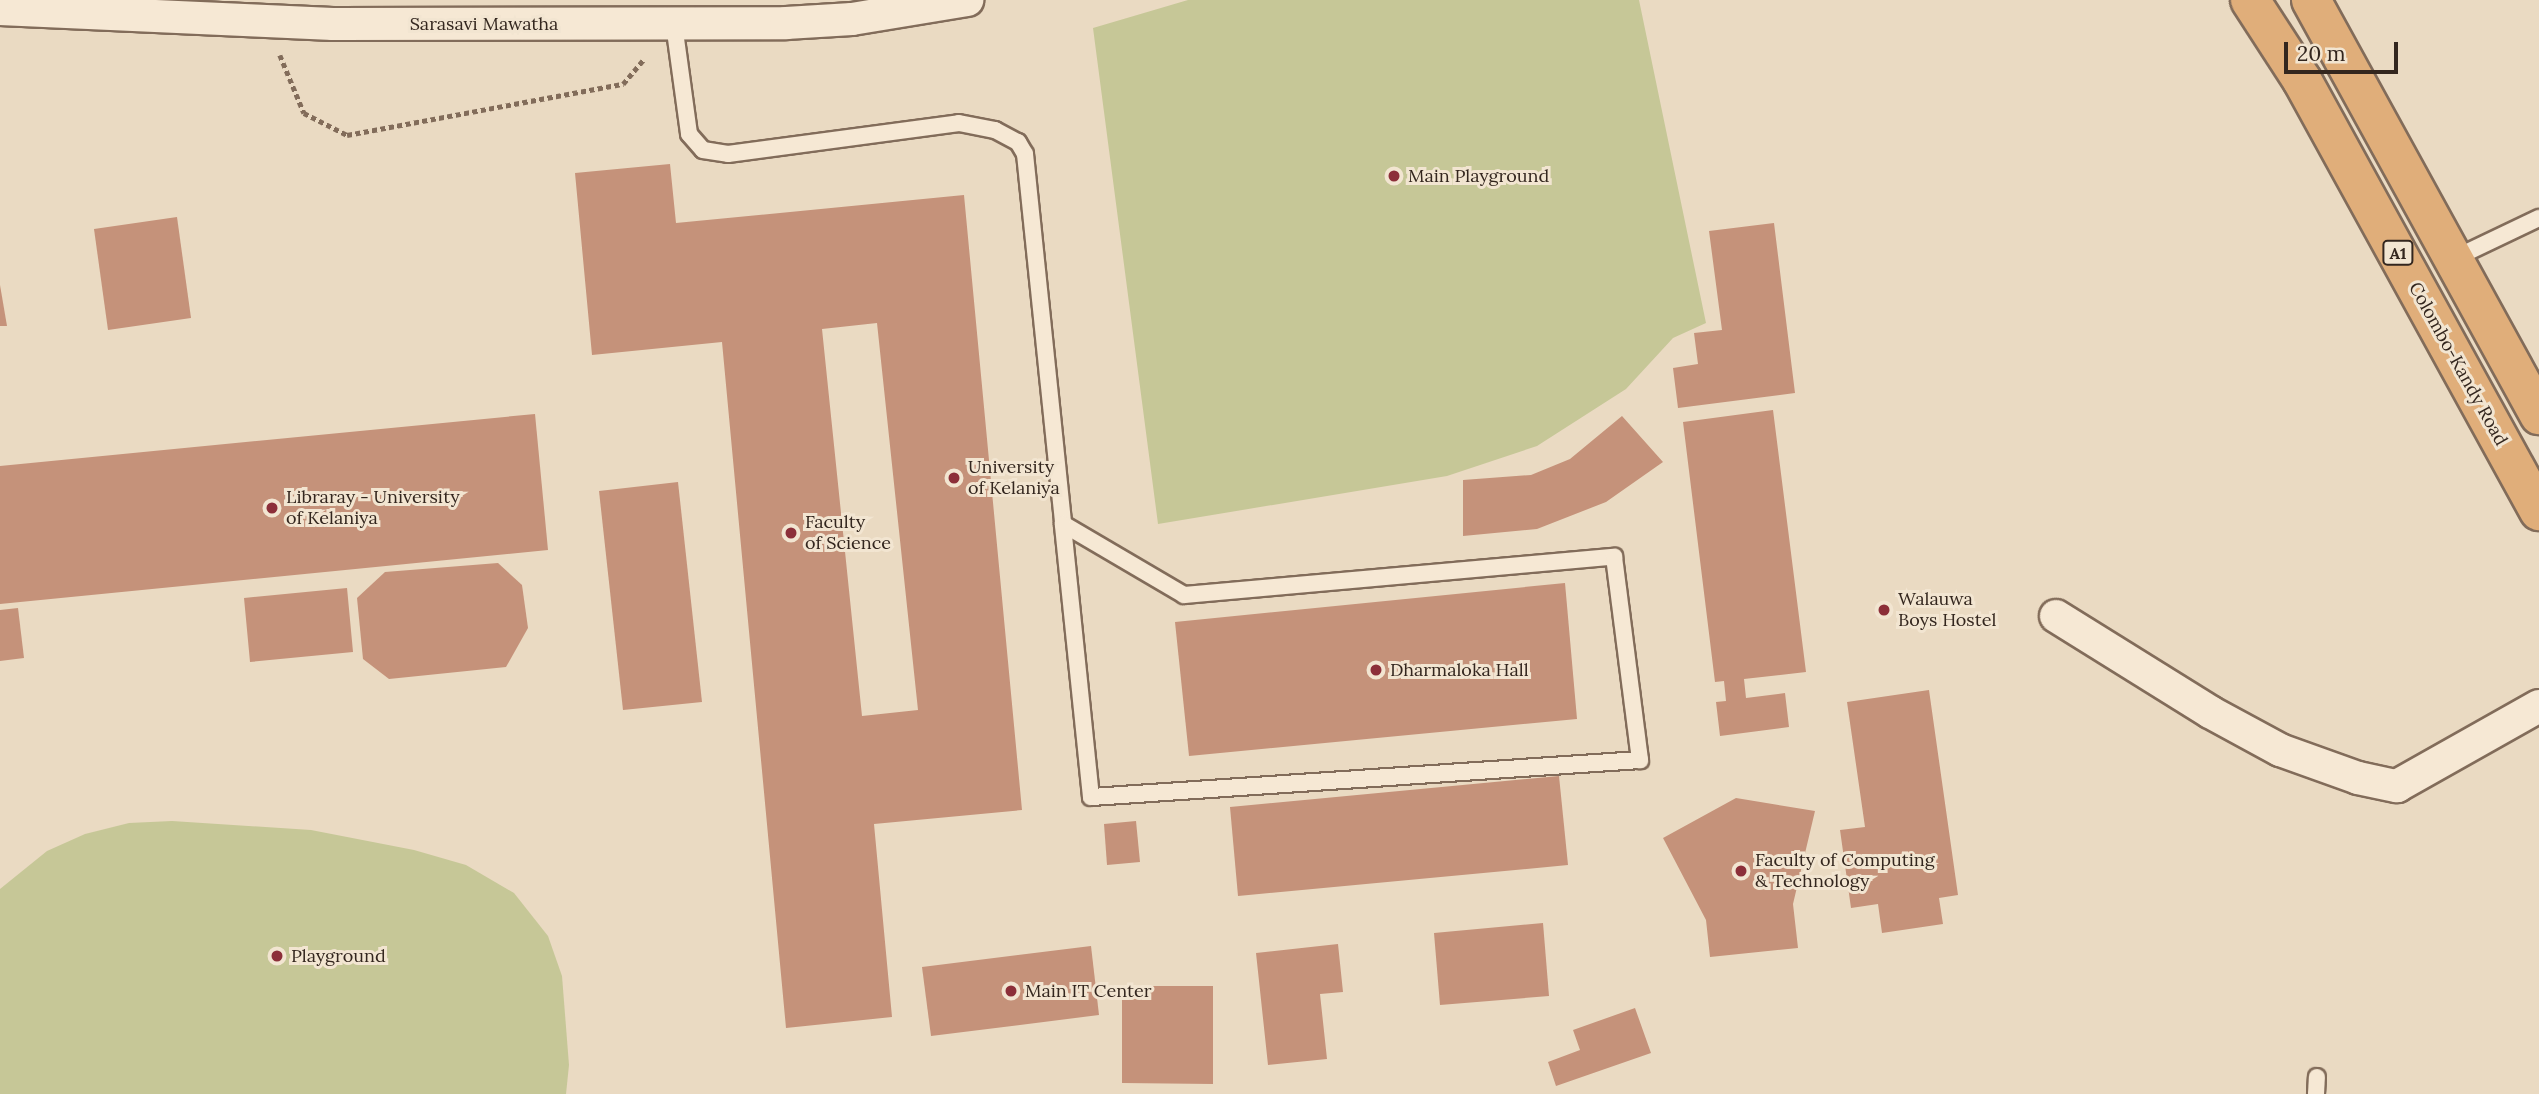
<!DOCTYPE html>
<style>
body{margin:0}
#map{position:relative;width:2539px;height:1094px;overflow:hidden;background:#eadac2;font-family:Lora,serif}
div>[style]{position:absolute}
.green>*{inset:0;background:#c6c797}
.building>*{inset:0;background:#c5927a}
.path>*{height:4.5px;margin-top:-2.25px;transform-origin:0;background:repeating-linear-gradient(90deg,#826c5a 0 5px,transparent 0 8.5px)}
.roads{filter:drop-shadow(2px 0 #826c5a) drop-shadow(-2px 0 #826c5a) drop-shadow(0 2px #826c5a) drop-shadow(0 -2px #826c5a)}
.service>*{height:16px;margin:-8px;padding:0 8px;transform-origin:8px;border-radius:8px;background:#f6e8d4}
.minor>*{height:32px;margin:-16px;padding:0 16px;transform-origin:16px;border-radius:16px;background:#f6e8d4}
.trunk>*{height:38px;margin:-19px;padding:0 19px;transform-origin:19px;border-radius:19px;background:#e0ae7a}
.dots>*{width:19px;height:19px;translate:-50% -50%;box-sizing:border-box;border:4px solid #f2e5d1;border-radius:50%}
span{translate:-50% -50%;white-space:nowrap;text-align:center;line-height:1.15;-webkit-text-stroke:6px #f2e5d1;paint-order:stroke}
.shield-label span{padding:2px 5px;background:#f2e5d1;border:2px solid;border-radius:5px;-webkit-text-stroke-width:0}
.shield-label{font-size:16px;color:#33261e;font-weight:700}
.street-label{font-size:18px;color:#33261e}
.poi-label{font-size:18px;color:#33261e}
.left{translate:0 -50%;text-align:left}
.scale{position:absolute;left:2284px;top:42px;width:114px;height:32px;box-sizing:border-box;border:4px solid #33261e;border-top:0;padding-left:9px;font-size:21px;line-height:24px;white-space:nowrap;color:#33261e;-webkit-text-stroke:5px #f2e5d1;paint-order:stroke}
</style>
<div id="map">
<div class="green">
<div style="clip-path:polygon(1188px 0,1639px 0,1706px 323px,1673px 338px,1626px 389px,1537px 446px,1447px 476px,1158px 524px,1093px 28px)"></div>
<div style="clip-path:polygon(172px 821px,311px 830px,414px 850px,466px 865px,514px 893px,548px 936px,562px 976px,569px 1065px,566px 1094px,0 1094px,0 889px,47px 851px,85px 834px,129px 823px)"></div>
</div>
<div class="building">
<div style="clip-path:polygon(evenodd,670px 164px,676px 223px,964px 195px,1022px 810px,874px 824px,892px 1017px,786px 1028px,722px 342px,592px 355px,575px 173px,670px 164px,877px 323px,918px 710px,862px 716px,822px 329px,877px 323px)"></div>
<div style="clip-path:polygon(177px 217px,191px 318px,108px 330px,94px 229px)"></div>
<div style="clip-path:polygon(1774px 223px,1795px 393px,1678px 408px,1673px 368px,1698px 364px,1694px 333px,1722px 330px,1709px 231px)"></div>
<div style="clip-path:polygon(0 285px,7px 326px,0 326px)"></div>
<div style="clip-path:polygon(1773px 410px,1806px 672px,1744px 679px,1746px 698px,1785px 693px,1789px 727px,1720px 736px,1716px 702px,1726px 701px,1724px 681px,1715px 682px,1683px 422px)"></div>
<div style="clip-path:polygon(535px 414px,548px 550px,0 604px,0 466px)"></div>
<div style="clip-path:polygon(1622px 416px,1663px 462px,1606px 502px,1537px 529px,1463px 536px,1463px 480px,1531px 475px,1570px 459px)"></div>
<div style="clip-path:polygon(678px 482px,702px 702px,623px 710px,599px 491px)"></div>
<div style="clip-path:polygon(498px 563px,522px 585px,528px 628px,506px 667px,389px 679px,363px 659px,357px 598px,385px 572px)"></div>
<div style="clip-path:polygon(1565px 583px,1577px 719px,1189px 756px,1175px 622px)"></div>
<div style="clip-path:polygon(347px 588px,353px 652px,250px 662px,244px 598px)"></div>
<div style="clip-path:polygon(18px 608px,24px 658px,0 661px,0 610px)"></div>
<div style="clip-path:polygon(1929px 690px,1958px 895px,1939px 898px,1943px 924px,1882px 933px,1878px 904px,1851px 908px,1840px 830px,1865px 827px,1847px 702px)"></div>
<div style="clip-path:polygon(1559px 776px,1568px 865px,1238px 896px,1230px 807px)"></div>
<div style="clip-path:polygon(1736px 798px,1815px 811px,1793px 904px,1798px 948px,1710px 957px,1706px 920px,1663px 838px)"></div>
<div style="clip-path:polygon(1136px 821px,1140px 862px,1107px 865px,1104px 824px)"></div>
<div style="clip-path:polygon(1543px 923px,1549px 996px,1440px 1005px,1434px 933px)"></div>
<div style="clip-path:polygon(1338px 944px,1343px 992px,1320px 994px,1327px 1059px,1268px 1065px,1256px 953px)"></div>
<div style="clip-path:polygon(1091px 946px,1099px 1015px,931px 1036px,922px 967px)"></div>
<div style="clip-path:polygon(1122px 986px,1213px 986px,1213px 1084px,1122px 1083px)"></div>
<div style="clip-path:polygon(1635px 1008px,1651px 1053px,1556px 1086px,1548px 1062px,1580px 1050px,1573px 1030px)"></div>
</div>
<div class="path">
<div style="left:280px;top:55px;width:63px;rotate:67.5deg"></div>
<div style="left:304px;top:113px;width:48px;rotate:27.1deg"></div>
<div style="left:347px;top:135px;width:281px;rotate:-10.5deg"></div>
<div style="left:623px;top:84px;width:33px;rotate:-50deg"></div>
</div>
<div class="roads">
<div class="service">
<div style="left:674px;top:24px;width:111px;rotate:82.2deg"></div>
<div style="left:689px;top:134px;width:21px;rotate:49deg"></div>
<div style="left:703px;top:150px;width:25px;rotate:9deg"></div>
<div style="left:728px;top:154px;width:233px;rotate:-7.6deg"></div>
<div style="left:959px;top:123px;width:37px;rotate:11deg"></div>
<div style="left:995px;top:130px;width:26px;rotate:28deg"></div>
<div style="left:1018px;top:142px;width:14px;rotate:60deg"></div>
<div style="left:1025px;top:154px;width:372px;rotate:84.1deg"></div>
<div style="left:1063px;top:524px;width:140px;rotate:30.4deg"></div>
<div style="left:1184px;top:595px;width:432px;rotate:-5.1deg"></div>
<div style="left:1614px;top:557px;width:205px;rotate:82.7deg"></div>
<div style="left:1640px;top:760px;width:550px;rotate:176.14deg"></div>
<div style="left:1091px;top:797px;width:274px;rotate:-95.9deg"></div>
<div style="left:2455px;top:258px;width:93px;rotate:-25.5deg"></div>
<div style="left:2316px;top:1094px;width:17px;rotate:-87deg"></div>
</div>
<div class="minor">
<div style="left:0;top:9px;width:333px;rotate:2.6deg"></div>
<div style="left:333px;top:24px;width:453px;rotate:-0.1deg"></div>
<div style="left:786px;top:23px;width:66px;rotate:-3.5deg"></div>
<div style="left:852px;top:19px;width:117px;rotate:-9.4deg"></div>
<div style="left:2056px;top:616px;width:181px;rotate:31.9deg"></div>
<div style="left:2210px;top:712px;width:80px;rotate:28.5deg"></div>
<div style="left:2280px;top:750px;width:83px;rotate:19.7deg"></div>
<div style="left:2358px;top:778px;width:40px;rotate:12deg"></div>
<div style="left:2397px;top:786px;width:163px;rotate:-29.4deg"></div>
</div>
<div class="trunk">
<div style="left:2250px;top:0;width:95px;rotate:57deg"></div>
<div style="left:2302px;top:80px;width:492px;rotate:61.2deg"></div>
<div style="left:2311px;top:0;width:474px;rotate:61.2deg"></div>
</div>
</div>
<div class="dots">
<div style="left:1394px;top:176px;background:#8c2f39"></div>
<div style="left:954px;top:478px;background:#8c2f39"></div>
<div style="left:272px;top:508px;background:#8c2f39"></div>
<div style="left:791px;top:533px;background:#8c2f39"></div>
<div style="left:1884px;top:610px;background:#8c2f39"></div>
<div style="left:1376px;top:670px;background:#8c2f39"></div>
<div style="left:1741px;top:871px;background:#8c2f39"></div>
<div style="left:277px;top:956px;background:#8c2f39"></div>
<div style="left:1011px;top:991px;background:#8c2f39"></div>
</div>
<div class="shield-label">
<span style="left:2398px;top:253px">A1</span>
</div>
<div class="street-label">
<span style="left:484px;top:24px">Sarasavi Mawatha</span>
<span style="left:2458px;top:364px;rotate:61deg">Colombo-Kandy Road</span>
</div>
<div class="poi-label">
<span class="left" style="left:1408px;top:176px">Main Playground</span>
<span class="left" style="left:968px;top:478px">University<br>of Kelaniya</span>
<span class="left" style="left:286px;top:508px">Libraray - University<br>of Kelaniya</span>
<span class="left" style="left:805px;top:533px">Faculty<br>of Science</span>
<span class="left" style="left:1898px;top:610px">Walauwa<br>Boys Hostel</span>
<span class="left" style="left:1390px;top:670px">Dharmaloka Hall</span>
<span class="left" style="left:1755px;top:871px">Faculty of Computing<br>&amp; Technology</span>
<span class="left" style="left:291px;top:956px">Playground</span>
<span class="left" style="left:1025px;top:991px">Main IT Center</span>
</div>
<div class="scale">20 m</div>
</div>
